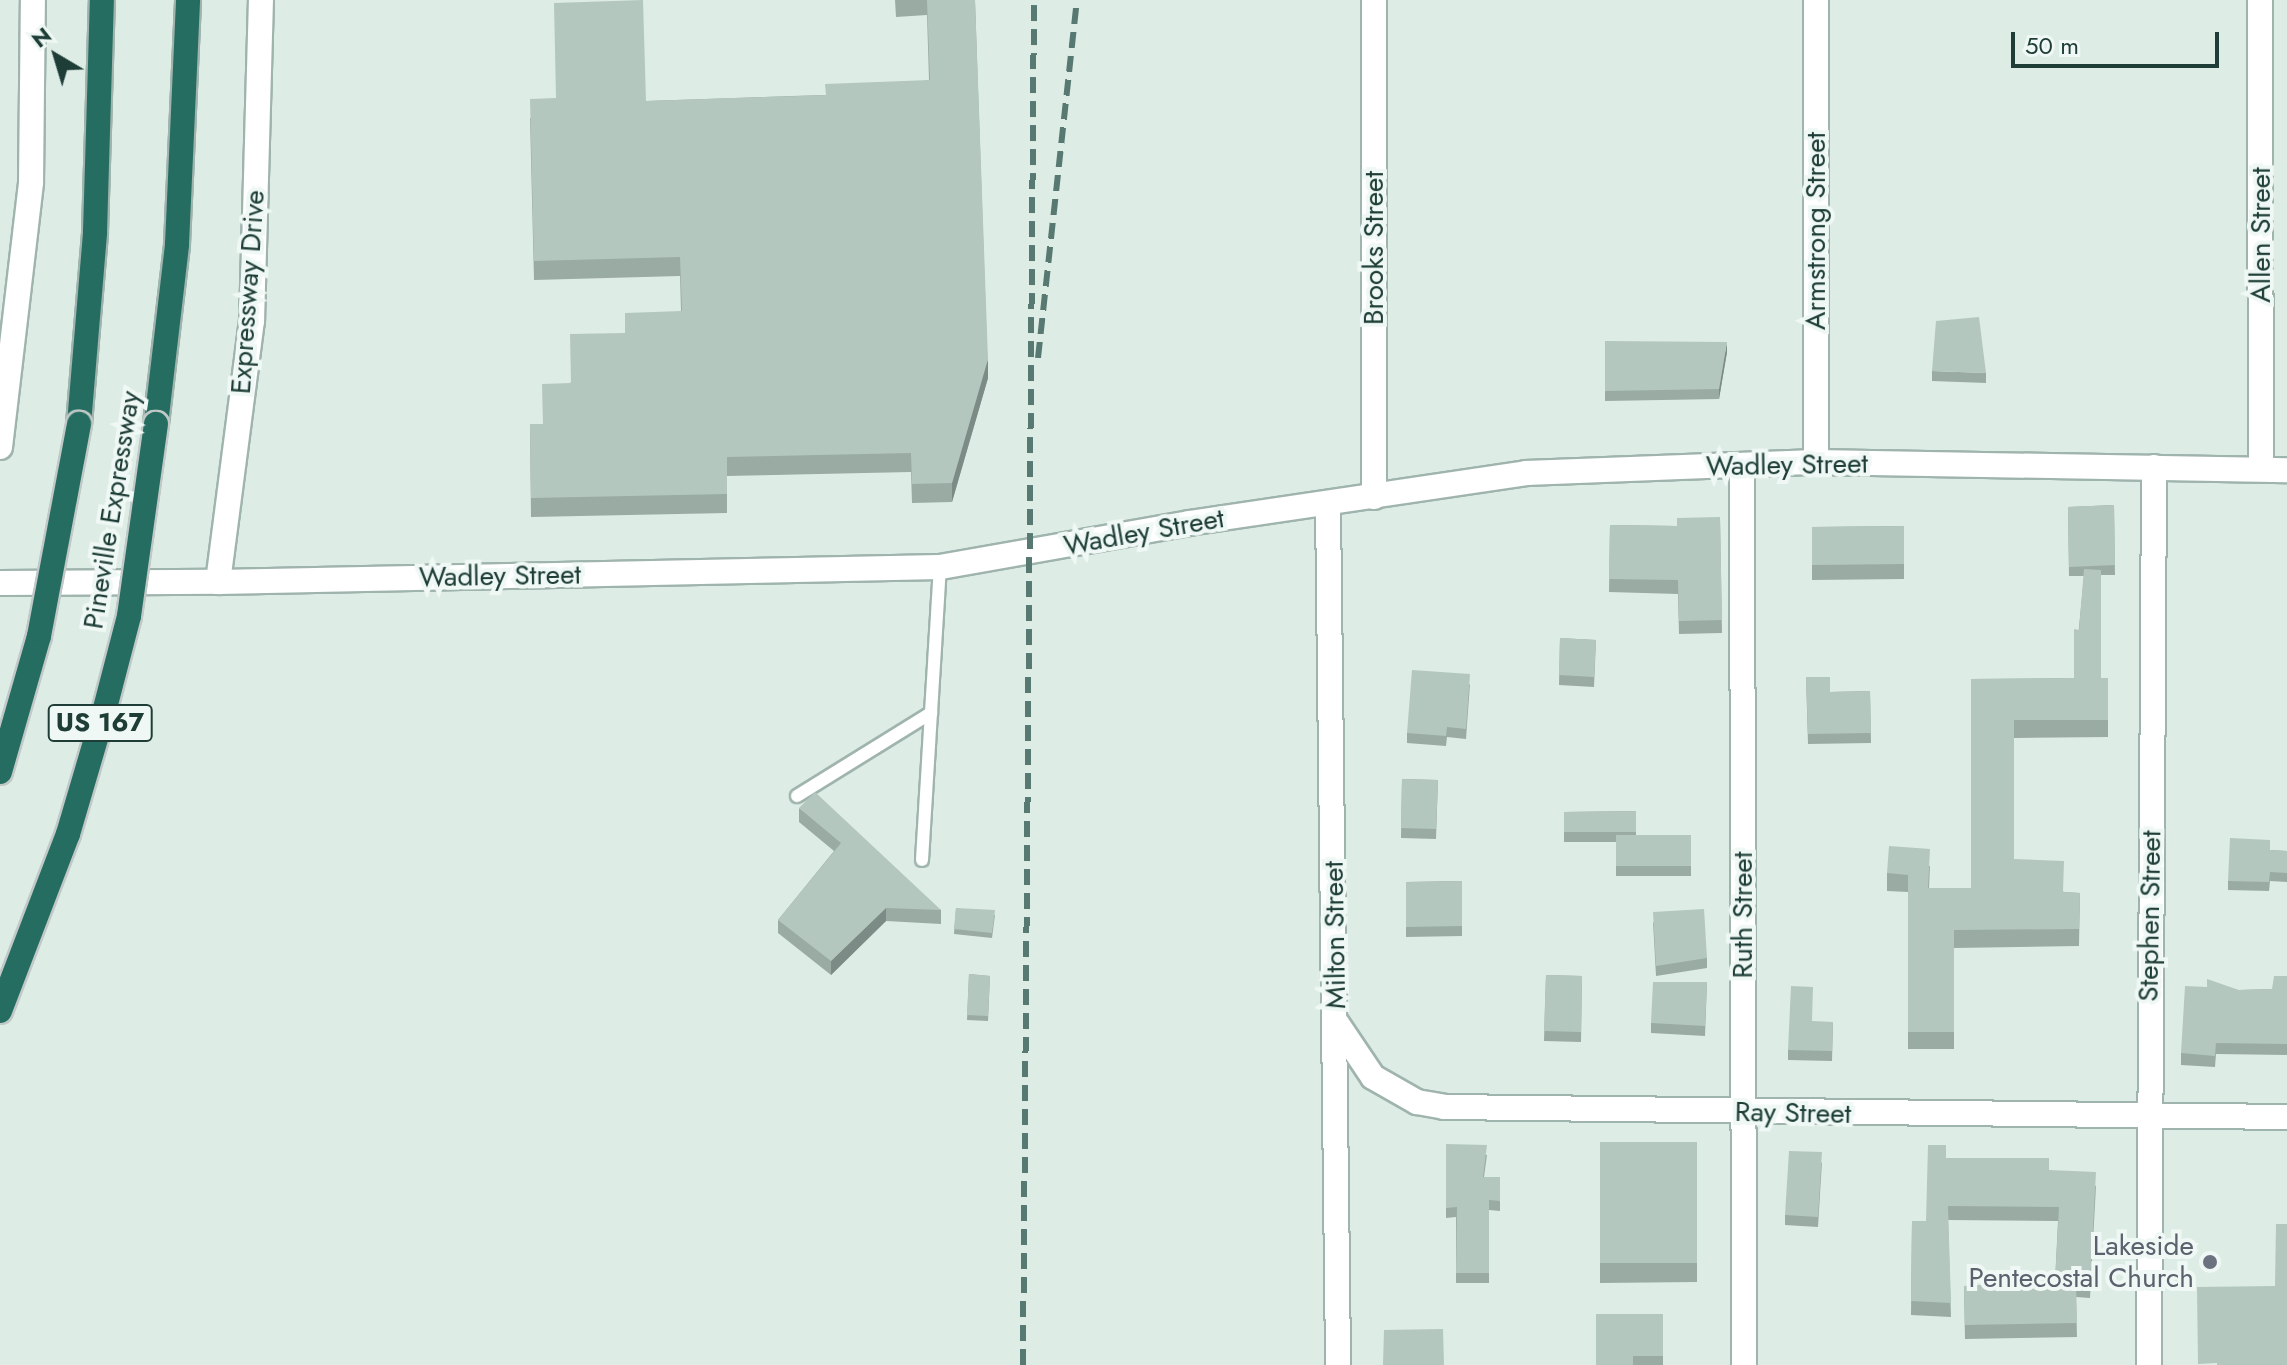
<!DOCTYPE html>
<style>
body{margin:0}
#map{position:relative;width:2287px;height:1365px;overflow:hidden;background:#deece6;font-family:Jost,sans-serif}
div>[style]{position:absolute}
.roads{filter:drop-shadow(2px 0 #a0b4ae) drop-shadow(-2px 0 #a0b4ae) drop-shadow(0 2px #a0b4ae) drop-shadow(0 -2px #a0b4ae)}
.service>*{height:12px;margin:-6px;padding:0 6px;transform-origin:6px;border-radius:6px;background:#fff}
.minor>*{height:24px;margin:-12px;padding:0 12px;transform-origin:12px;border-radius:12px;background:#fff}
.tertiary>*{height:24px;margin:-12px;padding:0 12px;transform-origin:12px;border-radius:12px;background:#fff}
.secondary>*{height:24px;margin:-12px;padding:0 12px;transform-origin:12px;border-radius:12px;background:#fff}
.motorway>*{height:24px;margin:-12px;padding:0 12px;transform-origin:12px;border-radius:12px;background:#266d61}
.rail>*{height:6px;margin-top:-3px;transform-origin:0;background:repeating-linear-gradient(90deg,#577971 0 16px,transparent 0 24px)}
.bridges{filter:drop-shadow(2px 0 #c0c9c7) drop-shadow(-2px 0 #c0c9c7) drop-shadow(0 2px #c0c9c7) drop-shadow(0 -2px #c0c9c7)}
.motorway-bridge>*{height:24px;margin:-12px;padding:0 12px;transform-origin:12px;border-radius:12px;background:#266d61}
.wall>*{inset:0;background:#9aaba4}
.shaded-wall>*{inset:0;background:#7d8b86}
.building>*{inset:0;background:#b3c7bf}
.dots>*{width:22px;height:22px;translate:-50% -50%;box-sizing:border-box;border:4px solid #eff8f4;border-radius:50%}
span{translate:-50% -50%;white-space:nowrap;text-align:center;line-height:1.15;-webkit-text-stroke:8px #eff8f4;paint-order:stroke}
.shield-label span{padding:2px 6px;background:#eff8f4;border:2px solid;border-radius:6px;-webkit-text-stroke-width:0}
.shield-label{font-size:26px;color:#1d3d36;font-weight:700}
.street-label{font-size:28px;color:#1d3d36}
.worship-label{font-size:28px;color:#5b616d}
.right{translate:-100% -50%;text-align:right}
.north{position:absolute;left:16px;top:16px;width:80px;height:80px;-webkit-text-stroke:6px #eff8f4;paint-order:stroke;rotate:322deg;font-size:22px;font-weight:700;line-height:32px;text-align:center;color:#1d3d36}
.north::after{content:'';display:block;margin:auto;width:28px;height:36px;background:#1d3d36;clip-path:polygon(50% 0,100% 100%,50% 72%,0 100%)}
.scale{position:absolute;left:2011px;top:32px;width:208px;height:36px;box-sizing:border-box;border:4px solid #1d3d36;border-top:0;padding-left:10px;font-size:24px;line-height:28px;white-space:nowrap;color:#1d3d36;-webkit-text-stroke:6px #eff8f4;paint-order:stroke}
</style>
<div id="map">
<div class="roads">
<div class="service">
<div style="left:797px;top:796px;width:158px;rotate:-31.8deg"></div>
<div style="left:922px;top:860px;width:294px;rotate:-86.5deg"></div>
</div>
<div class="minor">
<div style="left:2260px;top:0;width:469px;rotate:89.9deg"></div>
<div style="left:1816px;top:462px;width:462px;rotate:-90deg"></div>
<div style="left:1742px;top:465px;width:900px;rotate:89.87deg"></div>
<div style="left:1374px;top:497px;width:497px;rotate:-90deg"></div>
<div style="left:1328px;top:505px;width:860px;rotate:89.33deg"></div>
<div style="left:1336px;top:1022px;width:66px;rotate:56.1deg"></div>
<div style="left:1373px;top:1077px;width:51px;rotate:29.6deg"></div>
<div style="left:1417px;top:1102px;width:27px;rotate:10deg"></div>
<div style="left:1444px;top:1107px;width:843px;rotate:0.68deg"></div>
<div style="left:2149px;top:1365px;width:898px;rotate:-89.68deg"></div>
</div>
<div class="tertiary">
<div style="left:218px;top:582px;width:722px;rotate:-1.19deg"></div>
<div style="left:940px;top:567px;width:253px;rotate:-10deg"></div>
<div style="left:1189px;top:523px;width:341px;rotate:-8.4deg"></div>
<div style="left:1526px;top:473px;width:290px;rotate:-2.2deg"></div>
<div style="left:1816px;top:462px;width:471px;rotate:1deg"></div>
</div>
<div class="secondary">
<div style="left:0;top:447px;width:267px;rotate:-83.3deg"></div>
<div style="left:31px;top:182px;width:182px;rotate:-89.4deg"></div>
<div style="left:0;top:583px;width:218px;rotate:-0.3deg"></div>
<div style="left:218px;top:582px;width:263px;rotate:-82.6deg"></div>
<div style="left:252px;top:321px;width:321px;rotate:-88.4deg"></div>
</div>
<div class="motorway">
<div style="left:79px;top:424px;width:193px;rotate:-85.2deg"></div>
<div style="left:95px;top:232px;width:232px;rotate:-88.3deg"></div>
<div style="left:156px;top:424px;width:181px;rotate:-83.3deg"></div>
<div style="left:177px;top:244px;width:244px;rotate:-87.4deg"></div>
</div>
</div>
<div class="rail">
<div style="left:1038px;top:358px;width:360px;rotate:-83.8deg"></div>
<div style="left:1023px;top:1365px;width:1365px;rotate:-89.54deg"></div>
</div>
<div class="bridges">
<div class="motorway-bridge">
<div style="left:0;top:772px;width:141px;rotate:-74deg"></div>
<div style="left:39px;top:636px;width:216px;rotate:-79.3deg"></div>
<div style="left:0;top:1011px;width:190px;rotate:-69deg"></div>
<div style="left:68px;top:834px;width:127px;rotate:-73.6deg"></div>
<div style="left:104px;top:712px;width:99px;rotate:-75.4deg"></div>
<div style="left:129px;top:616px;width:194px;rotate:-82deg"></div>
</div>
</div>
<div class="wall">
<div style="clip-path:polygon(895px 0,975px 0,988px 378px,952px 502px,912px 503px,911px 472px,727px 476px,727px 513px,531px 517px,530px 424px,543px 424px,570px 383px,625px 333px,681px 311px,680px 276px,534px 280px,530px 118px,646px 101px,825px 95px,929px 80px,927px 15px,896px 17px)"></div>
<div style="clip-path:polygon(1605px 341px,1727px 352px,1719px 399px,1605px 401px)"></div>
<div style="clip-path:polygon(1932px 371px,1986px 373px,1986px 383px,1932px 381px)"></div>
<div style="clip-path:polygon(2114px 505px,2115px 575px,2101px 575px,2101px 678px,2108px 678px,2108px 737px,2014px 738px,2014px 859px,2064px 892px,2080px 893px,2079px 946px,1954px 948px,1954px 1049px,1908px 1049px,1908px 892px,1887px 891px,1887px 873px,1930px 866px,1929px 888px,1971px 888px,1971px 679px,2074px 678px,2084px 576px,2069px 576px,2068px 507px)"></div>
<div style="clip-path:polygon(1720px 517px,1722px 633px,1679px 634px,1678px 594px,1609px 592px,1610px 525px,1677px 526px)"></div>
<div style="clip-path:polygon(1904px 526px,1904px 579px,1812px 580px,1812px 527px)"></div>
<div style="clip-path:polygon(1560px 638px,1596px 640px,1594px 687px,1559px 685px)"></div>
<div style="clip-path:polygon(1806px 677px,1830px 692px,1870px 691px,1871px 743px,1808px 744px)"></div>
<div style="clip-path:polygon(1470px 684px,1466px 739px,1447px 737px,1446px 746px,1407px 743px,1407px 733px)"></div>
<div style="clip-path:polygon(1402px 779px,1438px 780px,1436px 839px,1401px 838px)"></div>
<div style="clip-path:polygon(799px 808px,941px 910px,941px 924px,886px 921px,831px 975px,778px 933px,778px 920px,834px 851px,799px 822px)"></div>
<div style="clip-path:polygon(1636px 811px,1636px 835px,1691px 835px,1691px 876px,1616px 876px,1616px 842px,1564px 842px,1564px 812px)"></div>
<div style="clip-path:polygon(2270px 850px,2287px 851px,2287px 882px,2270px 881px,2269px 891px,2228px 890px,2228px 881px)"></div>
<div style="clip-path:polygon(1462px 881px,1462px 936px,1406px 937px,1406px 882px)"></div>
<div style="clip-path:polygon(956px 908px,995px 915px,992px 938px,954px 934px)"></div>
<div style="clip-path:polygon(1653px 922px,1707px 958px,1707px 968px,1656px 976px)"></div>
<div style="clip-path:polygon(969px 974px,990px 976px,988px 1021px,967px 1020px)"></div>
<div style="clip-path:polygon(1546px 975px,1582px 976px,1581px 1042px,1544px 1041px)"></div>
<div style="clip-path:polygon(2287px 976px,2287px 1055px,2216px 1054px,2215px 1067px,2181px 1065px,2181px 1053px,2239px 990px,2272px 989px)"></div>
<div style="clip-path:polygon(1707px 982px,1705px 1036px,1651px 1033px,1651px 1023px)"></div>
<div style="clip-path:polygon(1833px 1022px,1832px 1061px,1788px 1060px,1788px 1050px)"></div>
<div style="clip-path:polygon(1600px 1142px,1697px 1142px,1697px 1282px,1600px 1283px)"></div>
<div style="clip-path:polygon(1446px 1144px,1487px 1155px,1484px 1177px,1500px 1177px,1500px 1211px,1489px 1210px,1489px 1283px,1456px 1283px,1456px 1217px,1446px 1218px)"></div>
<div style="clip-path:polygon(1946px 1158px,2049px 1170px,2096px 1186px,2090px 1298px,2076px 1297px,2077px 1337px,1965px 1339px,1964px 1286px,2055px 1282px,2058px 1221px,1948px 1220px,1951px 1317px,1911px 1315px,1912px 1221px,1926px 1221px)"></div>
<div style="clip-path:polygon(1822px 1162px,1818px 1227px,1785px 1225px,1785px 1215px)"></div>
<div style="clip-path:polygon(1663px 1314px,1663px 1365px,1596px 1365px)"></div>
</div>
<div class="shaded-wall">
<div style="clip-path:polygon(1727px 342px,1727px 352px,1719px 399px,1719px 389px)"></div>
<div style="clip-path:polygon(988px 359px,988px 378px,952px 502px,952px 483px)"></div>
<div style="clip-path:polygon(886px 908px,886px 921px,831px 975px,831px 961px)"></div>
</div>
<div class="building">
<div style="clip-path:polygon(643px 0,646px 101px,826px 95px,825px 84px,930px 80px,927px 0,975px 0,988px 359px,952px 483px,912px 484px,911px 453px,727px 457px,727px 494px,531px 498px,530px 424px,543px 424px,542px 384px,571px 383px,570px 334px,625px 333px,625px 313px,682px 311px,680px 257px,534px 261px,530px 99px,556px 98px,554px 3px)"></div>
<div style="clip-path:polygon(1979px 317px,1986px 373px,1932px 371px,1936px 321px)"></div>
<div style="clip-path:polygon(1605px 341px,1727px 342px,1719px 389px,1605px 391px)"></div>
<div style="clip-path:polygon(2114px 505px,2115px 565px,2069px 567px,2068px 507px)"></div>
<div style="clip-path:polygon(1720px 517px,1722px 620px,1679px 621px,1678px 580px,1609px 579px,1610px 525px,1677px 526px,1677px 518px)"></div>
<div style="clip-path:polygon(1904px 526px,1904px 564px,1812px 565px,1812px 527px)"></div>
<div style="clip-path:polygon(2084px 569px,2101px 570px,2101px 678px,2108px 678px,2108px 720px,2014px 720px,2014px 859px,2064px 861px,2063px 892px,2080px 893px,2079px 929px,1954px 930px,1954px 1032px,1908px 1032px,1908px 875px,1887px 873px,1889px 846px,1930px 849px,1928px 888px,1971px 888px,1971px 679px,2074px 678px,2074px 629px,2079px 630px)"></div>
<div style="clip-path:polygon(1560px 638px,1596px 640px,1594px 677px,1559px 675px)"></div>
<div style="clip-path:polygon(1412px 670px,1470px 674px,1466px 729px,1447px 727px,1446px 736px,1407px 733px)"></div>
<div style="clip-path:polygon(1806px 677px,1830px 677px,1830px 692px,1870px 691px,1871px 733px,1808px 734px)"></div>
<div style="clip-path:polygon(1402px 779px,1438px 780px,1436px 829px,1401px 828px)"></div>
<div style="clip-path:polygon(815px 792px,941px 910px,886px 908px,831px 961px,778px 920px,841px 843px,799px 808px)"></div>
<div style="clip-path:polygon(1636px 811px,1636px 832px,1564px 832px,1564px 812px)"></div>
<div style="clip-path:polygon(1616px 835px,1691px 835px,1691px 866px,1616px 866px)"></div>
<div style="clip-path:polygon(2230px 838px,2270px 840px,2270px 850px,2287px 851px,2287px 873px,2270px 872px,2269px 882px,2228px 881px)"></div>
<div style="clip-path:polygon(1462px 881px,1462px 926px,1406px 927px,1406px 882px)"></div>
<div style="clip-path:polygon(956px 908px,995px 910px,992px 933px,954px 929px)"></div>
<div style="clip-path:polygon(1704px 909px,1707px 958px,1656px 966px,1653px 912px)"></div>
<div style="clip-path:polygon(969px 974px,990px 976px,988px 1016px,967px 1015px)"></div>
<div style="clip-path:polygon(1546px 975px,1582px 976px,1581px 1032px,1544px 1031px)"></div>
<div style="clip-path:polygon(2274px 976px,2287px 976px,2287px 1044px,2216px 1043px,2215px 1056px,2181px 1053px,2185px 986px,2207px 987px,2207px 979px,2239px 990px,2272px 989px)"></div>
<div style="clip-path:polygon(1653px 982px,1707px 982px,1705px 1026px,1651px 1023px)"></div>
<div style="clip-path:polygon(1791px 986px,1813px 987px,1812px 1021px,1833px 1022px,1832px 1051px,1788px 1050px)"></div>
<div style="clip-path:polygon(1600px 1142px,1697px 1142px,1697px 1263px,1600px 1263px)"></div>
<div style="clip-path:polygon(1446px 1144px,1487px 1145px,1483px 1177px,1500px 1177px,1500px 1201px,1489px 1200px,1489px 1273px,1456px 1273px,1457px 1207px,1446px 1208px)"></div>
<div style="clip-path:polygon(1928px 1145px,1946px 1145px,1946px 1158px,2049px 1158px,2049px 1170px,2096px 1172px,2090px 1284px,2076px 1283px,2077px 1323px,1965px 1325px,1964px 1286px,2055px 1282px,2059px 1207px,1948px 1206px,1951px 1303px,1911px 1301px,1912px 1221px,1926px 1221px)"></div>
<div style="clip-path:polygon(1789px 1151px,1822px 1152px,1818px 1217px,1785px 1215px)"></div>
<div style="clip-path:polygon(2276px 1224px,2287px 1224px,2287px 1365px,2217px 1365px,2217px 1363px,2198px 1364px,2197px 1287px,2275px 1286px)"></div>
<div style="clip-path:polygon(1596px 1314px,1663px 1314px,1663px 1356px,1633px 1356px,1633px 1365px,1596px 1365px)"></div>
<div style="clip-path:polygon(1443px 1329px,1444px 1365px,1383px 1365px,1384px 1330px)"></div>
</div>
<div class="dots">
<div style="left:2210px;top:1262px;background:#6b7280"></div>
</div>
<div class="shield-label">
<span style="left:100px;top:723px">US 167</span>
</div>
<div class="street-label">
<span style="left:1816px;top:231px;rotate:-90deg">Armstrong Street</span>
<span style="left:2261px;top:235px;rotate:-90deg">Allen Street</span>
<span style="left:1374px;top:248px;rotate:-90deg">Brooks Street</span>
<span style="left:248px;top:292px;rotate:-86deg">Expressway Drive</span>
<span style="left:1787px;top:465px;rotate:-1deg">Wadley Street</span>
<span style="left:112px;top:510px;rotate:-81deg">Pineville Expressway</span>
<span style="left:1144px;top:532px;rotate:-10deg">Wadley Street</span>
<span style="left:500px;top:576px;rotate:-1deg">Wadley Street</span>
<span style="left:1743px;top:915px;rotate:-90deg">Ruth Street</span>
<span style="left:2150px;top:916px;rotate:-89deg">Stephen Street</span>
<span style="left:1335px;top:935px;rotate:-91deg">Milton Street</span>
<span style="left:1793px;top:1113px;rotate:1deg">Ray Street</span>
</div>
<div class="worship-label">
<span class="right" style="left:2194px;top:1262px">Lakeside<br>Pentecostal Church</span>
</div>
<div class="north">N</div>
<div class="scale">50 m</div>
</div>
